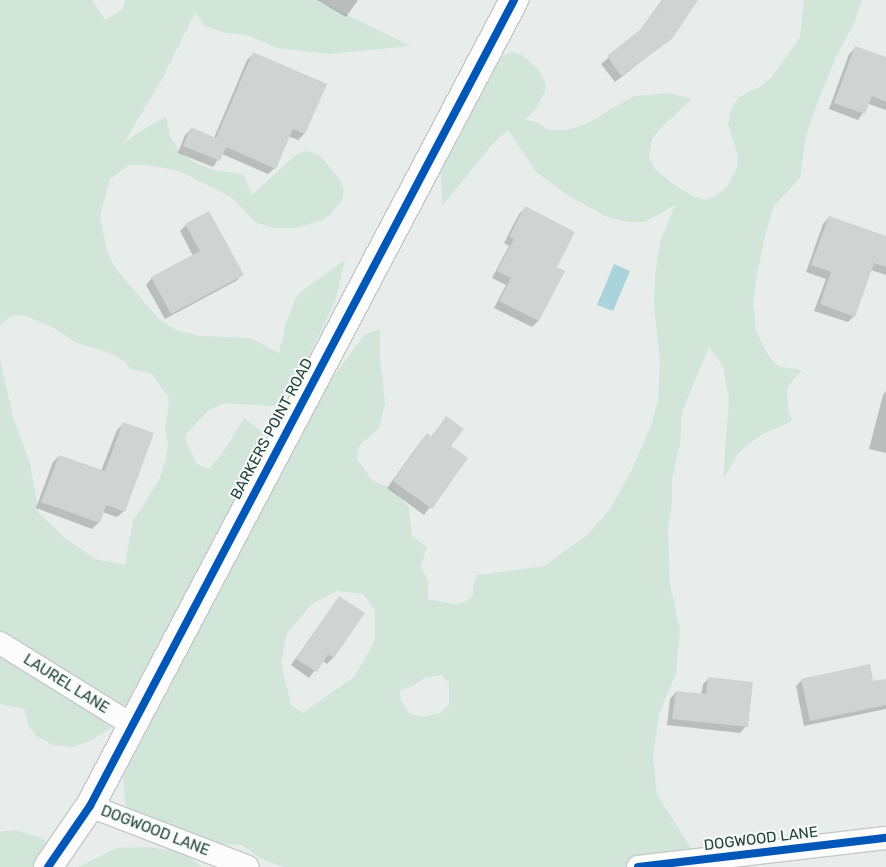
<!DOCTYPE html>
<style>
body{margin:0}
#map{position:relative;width:886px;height:867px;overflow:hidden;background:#e8edeb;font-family:Rubik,sans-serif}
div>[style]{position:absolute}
.green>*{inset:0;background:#d1e6d8}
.water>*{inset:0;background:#a9d4db}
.shadow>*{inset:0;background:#0003}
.building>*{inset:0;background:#cfd4d2}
.roads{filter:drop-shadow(1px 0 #c5cac8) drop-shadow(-1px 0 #c5cac8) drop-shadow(0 1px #c5cac8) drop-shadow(0 -1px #c5cac8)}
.minor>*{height:22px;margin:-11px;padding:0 11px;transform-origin:11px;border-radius:11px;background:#fcfcfc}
.tertiary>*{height:28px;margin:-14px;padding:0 14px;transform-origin:14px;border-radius:14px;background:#fcfcfc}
.cycleway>*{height:8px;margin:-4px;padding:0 4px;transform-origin:4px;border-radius:4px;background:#0057b8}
span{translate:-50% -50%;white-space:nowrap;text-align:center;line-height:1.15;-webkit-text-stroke:4px #f7fbf9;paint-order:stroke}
.street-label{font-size:15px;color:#24423a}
</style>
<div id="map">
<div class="green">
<div style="clip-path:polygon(evenodd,0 0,92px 0,105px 20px,122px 10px,126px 0,317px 0,411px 46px,329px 54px,277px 48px,247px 35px,225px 33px,205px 26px,195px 13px,163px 77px,123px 145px,133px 136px,166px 116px,170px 136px,181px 153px,197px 164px,218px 171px,237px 173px,244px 176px,252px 195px,293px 157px,304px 151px,312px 152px,321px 157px,341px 181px,344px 190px,342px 200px,331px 214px,323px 220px,296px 228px,274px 228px,256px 223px,230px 196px,179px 171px,147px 165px,129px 165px,110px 179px,100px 216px,107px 251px,116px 269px,159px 319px,176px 330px,200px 336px,251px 338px,279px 353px,286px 323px,296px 297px,304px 289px,345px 260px,335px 302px,292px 391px,274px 406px,225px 403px,209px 410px,186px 434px,186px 442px,197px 464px,209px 469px,221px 455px,244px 418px,262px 432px,264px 450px,258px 507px,283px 473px,298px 440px,311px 398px,330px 381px,365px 334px,380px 329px,380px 356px,385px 404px,379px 428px,359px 446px,357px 459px,372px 480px,394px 490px,409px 508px,412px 536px,427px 547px,421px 566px,428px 581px,428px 599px,454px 604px,465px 602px,473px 596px,473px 586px,477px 575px,544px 566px,587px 535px,611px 508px,632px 469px,652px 423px,658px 400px,660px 364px,654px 303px,655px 275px,660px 242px,675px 205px,645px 222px,627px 222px,607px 217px,569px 196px,537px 173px,508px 130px,492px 145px,442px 206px,441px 162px,488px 81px,492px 68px,499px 58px,510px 52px,521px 54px,538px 69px,545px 82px,545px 92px,535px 110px,525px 119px,538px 123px,548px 130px,567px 130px,586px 124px,634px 96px,670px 93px,692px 99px,662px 127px,652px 139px,649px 157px,656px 170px,676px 186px,693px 196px,706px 200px,715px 196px,727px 187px,737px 168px,738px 156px,728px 124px,731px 109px,739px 97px,759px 87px,772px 77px,800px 37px,804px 0,862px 0,854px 24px,836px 57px,817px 104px,806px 136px,800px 178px,774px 206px,765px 236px,757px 274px,753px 302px,756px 331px,768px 355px,778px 366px,802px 370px,787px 388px,788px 409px,792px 421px,761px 435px,739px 452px,723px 479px,729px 398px,723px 367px,709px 347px,682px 412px,680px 444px,672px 478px,672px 504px,668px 529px,670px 585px,680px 629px,676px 674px,659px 714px,653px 757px,657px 794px,697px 858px,710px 867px,284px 867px,261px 859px,242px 845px,203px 843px,179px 849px,202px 867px,78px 867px,117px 848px,148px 847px,169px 850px,149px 821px,126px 810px,123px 775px,141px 726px,123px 720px,91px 741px,72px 747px,53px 745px,36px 736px,28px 724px,24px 709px,0 704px,0 359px,13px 417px,30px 463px,39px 513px,65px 538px,95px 559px,125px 565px,133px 521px,158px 482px,166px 459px,168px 446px,165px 426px,169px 408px,168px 397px,152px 374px,130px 369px,125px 362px,112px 354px,77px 343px,50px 326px,23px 315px,12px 316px,0 325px,0 0,337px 591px,363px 594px,375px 610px,375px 640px,355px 676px,303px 713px,291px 705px,281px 663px,287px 633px,312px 604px,337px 591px,0 0,441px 675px,449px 683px,449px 704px,440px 713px,421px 717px,409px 713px,401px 701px,400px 690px,413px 686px,425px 678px,441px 675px)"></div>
<div style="clip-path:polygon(14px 830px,39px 837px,61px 851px,66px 867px,0 867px,0 832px)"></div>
</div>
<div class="water">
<div style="clip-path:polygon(614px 264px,630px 271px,613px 311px,597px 305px)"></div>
</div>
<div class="shadow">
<div style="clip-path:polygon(317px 0,358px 0,346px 17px)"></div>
<div style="clip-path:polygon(662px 0,689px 0,671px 38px,615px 82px,601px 64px,638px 33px)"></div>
<div style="clip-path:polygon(856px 47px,886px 58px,886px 110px,869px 104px,858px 120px,829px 109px,849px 54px)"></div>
<div style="clip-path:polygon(254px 53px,326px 84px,304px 134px,298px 140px,288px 136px,275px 168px,268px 174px,222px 154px,213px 167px,178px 153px,185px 135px,191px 129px,214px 138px,247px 60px)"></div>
<div style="clip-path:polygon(525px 208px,556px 267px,564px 272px,538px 321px,532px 327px,494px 308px,506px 285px,492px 278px,509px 246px,504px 243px,519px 214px)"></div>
<div style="clip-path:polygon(829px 217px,886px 237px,886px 275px,871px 270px,854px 316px,848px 322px,814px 311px,826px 279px,806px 272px,823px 224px)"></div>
<div style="clip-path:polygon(186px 225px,242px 275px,236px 281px,165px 319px,146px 285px,152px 278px,193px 256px,180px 231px)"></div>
<div style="clip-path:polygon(886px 391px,886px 453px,869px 449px,883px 395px)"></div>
<div style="clip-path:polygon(446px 418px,450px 446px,466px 459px,424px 515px,387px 488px,421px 441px,427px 435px,431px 437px)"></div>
<div style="clip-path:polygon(123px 424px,124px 511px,117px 517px,102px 512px,98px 523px,92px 529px,36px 508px,53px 462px,59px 456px,101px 471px,117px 430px)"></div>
<div style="clip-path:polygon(339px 597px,363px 614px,333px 658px,327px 664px,322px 661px,309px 678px,291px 665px)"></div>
<div style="clip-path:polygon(709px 678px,746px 726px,740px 733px,667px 725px,670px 699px,676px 692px,701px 695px,703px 684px)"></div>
<div style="clip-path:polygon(802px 680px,872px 683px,886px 680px,886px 709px,804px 726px,796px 686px)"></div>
</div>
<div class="building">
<div style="clip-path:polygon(663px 0,698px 0,672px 39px,621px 76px,607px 56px,641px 29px)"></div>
<div style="clip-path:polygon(855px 46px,886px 57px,886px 102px,872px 96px,865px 114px,834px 103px)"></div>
<div style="clip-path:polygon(253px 52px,327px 84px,305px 134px,293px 129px,276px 169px,226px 147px,220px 161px,183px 146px,191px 127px,216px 138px)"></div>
<div style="clip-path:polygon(525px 206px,575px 232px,557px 267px,565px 271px,539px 321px,499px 301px,511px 278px,497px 271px,514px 239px,509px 237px)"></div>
<div style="clip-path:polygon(209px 211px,244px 275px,171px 314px,151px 277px,200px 251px,185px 224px)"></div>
<div style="clip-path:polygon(829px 216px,886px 236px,886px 267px,874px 263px,855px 317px,820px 304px,831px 272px,811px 265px)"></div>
<div style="clip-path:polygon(446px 416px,464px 429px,451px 446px,468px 458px,432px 509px,393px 481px,427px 433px,432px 437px)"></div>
<div style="clip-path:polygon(123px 422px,154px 433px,125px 512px,106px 505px,100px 523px,41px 502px,59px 455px,105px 471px)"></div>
<div style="clip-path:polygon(339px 596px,365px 613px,334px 658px,328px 654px,317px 672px,296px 659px)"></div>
<div style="clip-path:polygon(870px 664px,873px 681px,886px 679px,886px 705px,810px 721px,801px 679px)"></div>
<div style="clip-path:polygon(708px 677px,753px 682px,748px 727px,672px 719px,676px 691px,706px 694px)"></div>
</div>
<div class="roads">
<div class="minor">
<div style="left:0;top:643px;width:155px;rotate:31.8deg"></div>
<div style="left:90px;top:806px;width:169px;rotate:21.1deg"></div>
<div style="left:638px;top:867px;width:250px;rotate:-6.7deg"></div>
</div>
<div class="tertiary">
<div style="left:48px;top:867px;width:74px;rotate:-55.5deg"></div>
<div style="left:90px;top:806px;width:911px;rotate:-62.25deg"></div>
</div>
</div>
<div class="cycleway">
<div style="left:48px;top:867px;width:74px;rotate:-55.5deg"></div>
<div style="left:90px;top:806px;width:911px;rotate:-62.25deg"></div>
<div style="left:638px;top:867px;width:250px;rotate:-6.7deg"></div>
</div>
<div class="street-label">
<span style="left:272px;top:429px;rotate:-62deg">BARKERS POINT ROAD</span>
<span style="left:66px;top:684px;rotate:32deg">LAUREL LANE</span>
<span style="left:155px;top:831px;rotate:21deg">DOGWOOD LANE</span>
<span style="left:761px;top:839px;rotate:-7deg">DOGWOOD LANE</span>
</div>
</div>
